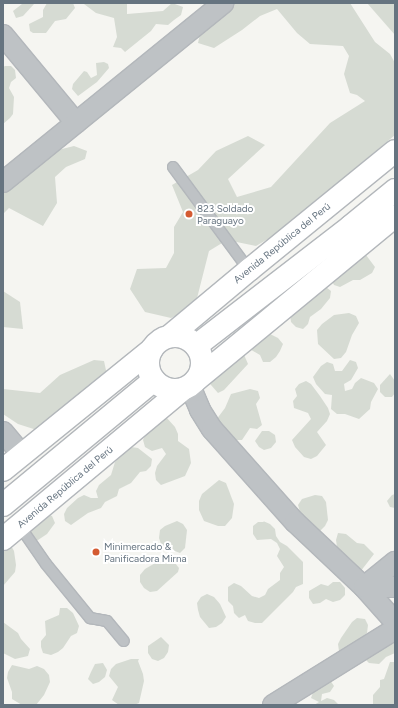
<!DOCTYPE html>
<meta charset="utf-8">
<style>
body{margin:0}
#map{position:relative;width:398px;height:708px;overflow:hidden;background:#f5f5f1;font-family:Figtree,sans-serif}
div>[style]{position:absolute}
.green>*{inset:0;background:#d6dbd3}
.roads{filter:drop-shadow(1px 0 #b3b7bb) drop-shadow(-1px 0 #b3b7bb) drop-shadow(0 1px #b3b7bb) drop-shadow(0 -1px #b3b7bb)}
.lane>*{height:10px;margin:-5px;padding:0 5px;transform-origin:5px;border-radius:5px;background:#bec2c5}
.street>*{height:20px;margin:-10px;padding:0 10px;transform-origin:10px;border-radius:10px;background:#bec2c5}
.secondary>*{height:22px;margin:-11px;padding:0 11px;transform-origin:11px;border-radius:11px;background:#fff}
.highway>*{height:22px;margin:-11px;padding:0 11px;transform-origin:11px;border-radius:11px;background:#fff}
.highway>.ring{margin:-11px;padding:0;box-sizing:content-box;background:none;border:22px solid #fff;border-radius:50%}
.dots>*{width:11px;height:11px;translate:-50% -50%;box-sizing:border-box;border:2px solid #fff;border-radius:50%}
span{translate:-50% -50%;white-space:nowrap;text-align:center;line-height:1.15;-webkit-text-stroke:4px #fff;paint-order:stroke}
.poi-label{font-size:10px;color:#667480}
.left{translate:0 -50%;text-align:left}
.street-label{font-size:10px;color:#667480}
.frame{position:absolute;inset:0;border:4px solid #667480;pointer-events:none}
</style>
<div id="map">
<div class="green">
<div style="clip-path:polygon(35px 3px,23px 16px,16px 18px,13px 11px,22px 4px)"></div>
<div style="clip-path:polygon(47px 3px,73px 3px,75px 8px,66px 19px,55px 21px,46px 33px,33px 33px,30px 31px,29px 24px,43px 17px,43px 10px)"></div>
<div style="clip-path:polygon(127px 3px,127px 14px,163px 11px,172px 3px,183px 7px,181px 15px,174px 20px,168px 25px,156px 24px,151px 31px,125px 52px,121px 48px,113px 47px,117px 37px,114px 18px,96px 13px,84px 4px)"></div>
<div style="clip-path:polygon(232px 3px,350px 3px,375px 42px,390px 54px,395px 63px,395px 135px,278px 233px,256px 246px,227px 240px,209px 251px,195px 306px,171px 318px,145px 312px,130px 289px,137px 269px,166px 268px,174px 253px,174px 227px,183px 212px,172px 185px,198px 170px,216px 151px,248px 136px,265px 145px,228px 179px,237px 197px,271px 187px,330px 123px,365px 101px,357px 95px,350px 93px,344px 74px,349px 56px,343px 46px,310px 44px,297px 33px,277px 9px,260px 16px,242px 30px,214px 48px,198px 43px,202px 25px)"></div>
<div style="clip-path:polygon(367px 3px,395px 3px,395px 35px)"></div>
<div style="clip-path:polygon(104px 62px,108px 64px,109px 68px,97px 82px,78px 96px,72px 89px,73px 84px,84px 71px,87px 72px,91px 78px,97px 75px,96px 63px)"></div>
<div style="clip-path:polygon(5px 66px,11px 66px,15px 70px,16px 78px,11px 82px,9px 88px,14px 97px,13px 114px,10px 118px,3px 124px,3px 67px)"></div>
<div style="clip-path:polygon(74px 146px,87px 151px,85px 159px,66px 167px,55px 177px,57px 203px,43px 226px,9px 208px,3px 214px,3px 188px,58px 150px)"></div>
<div style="clip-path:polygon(361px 254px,366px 255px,375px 267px,372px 273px,360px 280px,353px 280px,340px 287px,334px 285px,331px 279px)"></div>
<div style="clip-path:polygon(318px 281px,331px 291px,330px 298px,321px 309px,310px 317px,308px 324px,303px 329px,296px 327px,291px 322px,290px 315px)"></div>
<div style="clip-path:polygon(3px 291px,20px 302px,23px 329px,3px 327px)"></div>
<div style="clip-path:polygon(349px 313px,356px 316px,359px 323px,352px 335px,346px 352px,341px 358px,334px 359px,318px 344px,317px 330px,322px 324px,334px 315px)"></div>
<div style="clip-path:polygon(268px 327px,270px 334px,278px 338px,283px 344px,280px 351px,276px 357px,270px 362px,263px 362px,260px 355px,248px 348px)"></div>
<div style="clip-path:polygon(242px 350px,248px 364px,224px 390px,218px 393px,204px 377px,192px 370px,193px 363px,204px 353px,217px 357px)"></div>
<div style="clip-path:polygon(94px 360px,104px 361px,107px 375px,43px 432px,18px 424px,3px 414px,3px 389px,40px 393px,60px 375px)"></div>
<div style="clip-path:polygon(350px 360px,356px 362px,358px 368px,351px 380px,344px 384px,345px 391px,352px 389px,355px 383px,361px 378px,374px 383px,378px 389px,371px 402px,370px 409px,359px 419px,345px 414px,337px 414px,331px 409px,332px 395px,325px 394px,316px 384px,313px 377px,321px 366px,327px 362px,333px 364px,335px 371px,342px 371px)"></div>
<div style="clip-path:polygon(390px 374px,395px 381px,395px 393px,392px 397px,385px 397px,380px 392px,380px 385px)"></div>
<div style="clip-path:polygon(306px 381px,311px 384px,320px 396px,328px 408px,330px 414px,327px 421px,317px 432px,326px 445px,317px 456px,311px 459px,304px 457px,295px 447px,292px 440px,311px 419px,308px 413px,294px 408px,293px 401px,297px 396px,295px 389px,299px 384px)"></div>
<div style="clip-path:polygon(250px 389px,258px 391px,260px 398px,256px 404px,262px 425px,257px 429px,250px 428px,242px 440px,235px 440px,216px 420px,225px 408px,231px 394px)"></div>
<div style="clip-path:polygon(166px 417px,175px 427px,178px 434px,178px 441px,189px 449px,191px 463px,185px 476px,161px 485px,156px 480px,155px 473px,157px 466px,166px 454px,162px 448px,152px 451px,145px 447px,143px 440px,146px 433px)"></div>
<div style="clip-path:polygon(262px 431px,269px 431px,275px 435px,276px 442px,271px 448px,264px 450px,259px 447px,255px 441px)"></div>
<div style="clip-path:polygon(131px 447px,138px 448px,152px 459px,151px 466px,146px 471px,140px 472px,131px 483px,119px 489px,117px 496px,105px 502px,101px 508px,88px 513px,71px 525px,65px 521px,64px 514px,67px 508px,78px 498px,84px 495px,91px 498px,98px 498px,96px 491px,99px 485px,111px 475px,115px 462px)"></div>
<div style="clip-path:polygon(219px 480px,226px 483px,234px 504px,232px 518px,225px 526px,218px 526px,204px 521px,199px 510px,199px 501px,202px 494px)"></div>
<div style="clip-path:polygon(395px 494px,395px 508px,390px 507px,387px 501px,392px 495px)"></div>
<div style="clip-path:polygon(315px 495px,322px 496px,326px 502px,328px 520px,325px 526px,320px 531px,300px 512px,298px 505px,302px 499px)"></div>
<div style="clip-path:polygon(40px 511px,52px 516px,55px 523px,47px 534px,35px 542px,29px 538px,28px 520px)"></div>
<div style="clip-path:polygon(177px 521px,183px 524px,187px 530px,185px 548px,180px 553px,167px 548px,161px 544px,159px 538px,160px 530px,165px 526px)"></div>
<div style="clip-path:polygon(263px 521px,270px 524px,275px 529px,276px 536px,280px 542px,287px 546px,303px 562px,303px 584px,296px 587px,293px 592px,262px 623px,255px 623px,248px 621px,245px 615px,239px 618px,234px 613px,233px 606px,228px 601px,228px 587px,234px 583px,241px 586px,252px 596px,259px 598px,265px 595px,268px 589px,280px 580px,280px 573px,284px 567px,277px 556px,280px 549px,277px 543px,271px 539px,257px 540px,253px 534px,253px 526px,258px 522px,264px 522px)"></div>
<div style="clip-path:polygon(338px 533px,346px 534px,357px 543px,364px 544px,374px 554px,357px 576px,338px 554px,336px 540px)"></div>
<div style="clip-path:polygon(3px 539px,10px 544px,14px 551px,16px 565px,15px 572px,3px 586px)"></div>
<div style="clip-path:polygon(169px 561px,175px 563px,179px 568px,178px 572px,157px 591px,150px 592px,144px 588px,140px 582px,140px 575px,145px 569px,157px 562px)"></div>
<div style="clip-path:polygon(333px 582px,340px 582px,345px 588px,345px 595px,340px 600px,333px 602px,326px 599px,320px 603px,313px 604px,309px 598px,309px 591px,321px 584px,328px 586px)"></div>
<div style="clip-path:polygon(207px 594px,214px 597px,220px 604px,226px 617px,222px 623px,216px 627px,209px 628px,200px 617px,198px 610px,197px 603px,201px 597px)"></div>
<div style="clip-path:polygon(60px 608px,67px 608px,73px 613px,79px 626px,77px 633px,71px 636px,63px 648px,58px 652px,51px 655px,43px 653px,41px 647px,41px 641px,46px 635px,45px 621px,59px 615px)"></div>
<div style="clip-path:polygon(357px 618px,365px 619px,368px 625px,367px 633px,345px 653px,339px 651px,338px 644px,341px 638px,352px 622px)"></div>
<div style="clip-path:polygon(3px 622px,18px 633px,21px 639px,30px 649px,28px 656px,15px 659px,3px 653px)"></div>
<div style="clip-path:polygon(161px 637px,169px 645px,168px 652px,164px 658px,158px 661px,152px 659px,148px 653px,148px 646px)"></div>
<div style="clip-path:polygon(382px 642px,395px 642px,395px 653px,386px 657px,379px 664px,369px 663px,364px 658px)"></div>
<div style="clip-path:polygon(131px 659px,139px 659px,138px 661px,143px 674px,144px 681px,139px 703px,134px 705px,119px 705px,112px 700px,118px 687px,109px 676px,111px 669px,116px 664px)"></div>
<div style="clip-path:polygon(390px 662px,395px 662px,395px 705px,373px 705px,373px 695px,380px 687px,380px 680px,384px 679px)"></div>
<div style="clip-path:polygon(103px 663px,107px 670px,105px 677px,99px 682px,93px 684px,88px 679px,91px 672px,95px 664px)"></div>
<div style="clip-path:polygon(12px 665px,29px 669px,37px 666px,44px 669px,49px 675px,50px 682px,44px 695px,36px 705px,22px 705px,12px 699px,12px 692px,7px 678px,8px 672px)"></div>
<div style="clip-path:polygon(330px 680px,334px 686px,330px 692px,322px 694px,321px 701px,327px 698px,334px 700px,339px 705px,314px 705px,319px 702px,311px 698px,315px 687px)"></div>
</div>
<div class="roads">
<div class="lane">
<div style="left:173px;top:167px;width:128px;rotate:53.6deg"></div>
<div style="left:19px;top:525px;width:47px;rotate:55.3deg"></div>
<div style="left:46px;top:564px;width:70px;rotate:50.8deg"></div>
<div style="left:90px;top:618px;width:17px;rotate:10deg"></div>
<div style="left:107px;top:621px;width:26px;rotate:50deg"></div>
</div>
<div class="street">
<div style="left:3px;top:35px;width:114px;rotate:50.3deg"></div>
<div style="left:3px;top:182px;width:284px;rotate:-39.1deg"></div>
<div style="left:190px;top:386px;width:26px;rotate:67deg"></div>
<div style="left:200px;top:410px;width:22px;rotate:58deg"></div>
<div style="left:212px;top:429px;width:125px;rotate:48.3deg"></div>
<div style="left:295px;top:522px;width:95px;rotate:43.3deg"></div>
<div style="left:364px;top:587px;width:47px;rotate:48.5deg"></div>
<div style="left:3px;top:432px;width:30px;rotate:50deg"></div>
<div style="left:364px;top:587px;width:40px;rotate:-39deg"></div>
<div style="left:364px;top:587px;width:31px"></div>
<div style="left:273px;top:705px;width:144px;rotate:-31.9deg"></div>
</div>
<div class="secondary">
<div style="left:196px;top:346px;width:196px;rotate:-37.7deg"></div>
<div style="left:351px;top:226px;width:57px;rotate:-39.3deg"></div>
<div style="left:3px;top:505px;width:196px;rotate:-39.6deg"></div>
</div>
<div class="highway">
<div class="ring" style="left:148px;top:336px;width:32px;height:32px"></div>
<div style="left:170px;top:336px;width:103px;rotate:-39.9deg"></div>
<div style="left:249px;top:270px;width:188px;rotate:-39.2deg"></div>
<div style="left:196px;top:380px;width:258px;rotate:-39.5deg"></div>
<div style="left:3px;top:470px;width:191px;rotate:-39deg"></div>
<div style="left:3px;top:539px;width:234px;rotate:-39.8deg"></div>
</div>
</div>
<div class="dots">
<div style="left:189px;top:214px;background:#d45b32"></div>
<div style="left:96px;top:552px;background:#d45b32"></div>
</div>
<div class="poi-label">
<span class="left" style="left:197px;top:214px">823 Soldado<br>Paraguayo</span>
<span class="left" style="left:104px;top:552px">Minimercado &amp;<br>Panificadora Mirna</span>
</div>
<div class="street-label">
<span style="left:282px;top:243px;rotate:-39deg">Avenida República del Perú</span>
<span style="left:65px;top:487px;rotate:-40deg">Avenida República del Perú</span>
</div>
<div class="frame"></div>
</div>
